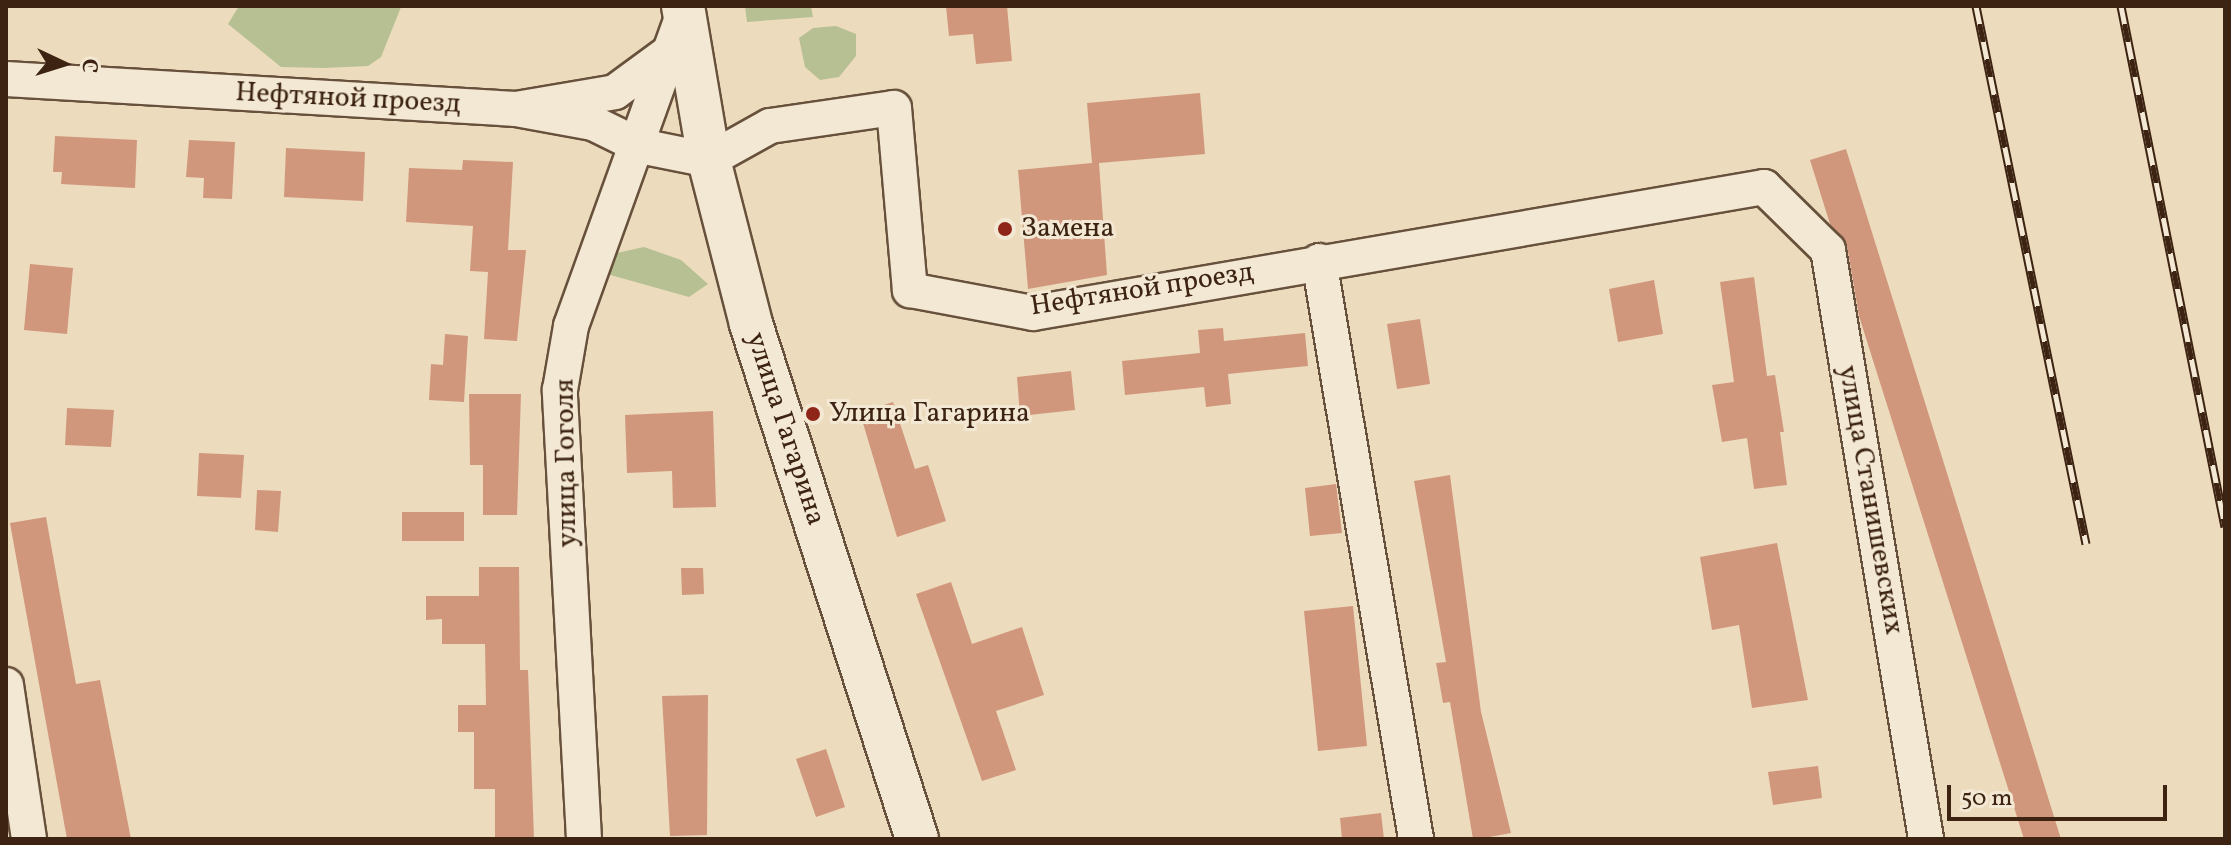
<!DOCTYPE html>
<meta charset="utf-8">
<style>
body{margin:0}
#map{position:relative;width:2231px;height:845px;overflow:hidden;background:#ecdbbc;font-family:Vollkorn,serif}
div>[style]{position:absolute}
.green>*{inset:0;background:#b6c092}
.building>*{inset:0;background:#d1977d}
.roads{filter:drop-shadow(2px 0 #68513c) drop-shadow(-2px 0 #68513c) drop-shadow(0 2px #68513c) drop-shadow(0 -2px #68513c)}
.minor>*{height:34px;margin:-17px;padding:0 17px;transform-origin:17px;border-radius:17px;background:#f3e8d3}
.tertiary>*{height:42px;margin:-21px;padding:0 21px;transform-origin:21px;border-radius:21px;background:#f3e8d3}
.rail>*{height:9px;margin-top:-4.5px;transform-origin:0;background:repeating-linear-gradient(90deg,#f3e8d3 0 18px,#3c2312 0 36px);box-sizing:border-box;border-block:2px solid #3c2312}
.dots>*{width:22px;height:22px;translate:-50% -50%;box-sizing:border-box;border:4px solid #f3e8d3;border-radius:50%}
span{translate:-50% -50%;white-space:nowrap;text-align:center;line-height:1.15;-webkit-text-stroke:6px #f3e8d3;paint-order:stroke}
.street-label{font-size:28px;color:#3c2312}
.poi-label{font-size:28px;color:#3c2312}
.left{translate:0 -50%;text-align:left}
.frame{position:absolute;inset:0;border:8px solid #3c2312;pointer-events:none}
.north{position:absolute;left:24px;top:24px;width:80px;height:80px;-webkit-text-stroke:6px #f3e8d3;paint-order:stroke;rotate:94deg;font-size:22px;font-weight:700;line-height:32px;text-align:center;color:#3c2312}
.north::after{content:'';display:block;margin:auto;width:28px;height:36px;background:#3c2312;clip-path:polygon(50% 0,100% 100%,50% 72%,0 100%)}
.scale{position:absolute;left:1947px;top:785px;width:220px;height:36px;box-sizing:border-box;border:4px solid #3c2312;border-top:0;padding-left:10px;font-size:24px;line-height:28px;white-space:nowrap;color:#3c2312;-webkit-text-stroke:6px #f3e8d3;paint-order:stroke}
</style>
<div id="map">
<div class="green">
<div style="clip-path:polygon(239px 6px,400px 6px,401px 7px,381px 57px,368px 66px,324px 68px,281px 67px,228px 24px)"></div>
<div style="clip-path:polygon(745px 6px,811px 6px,813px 17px,747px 22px)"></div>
<div style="clip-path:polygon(836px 26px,856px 34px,856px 56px,839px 77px,820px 80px,805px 67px,799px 38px,813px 28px)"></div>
<div style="clip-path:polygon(644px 247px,681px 260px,708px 284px,689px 297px,607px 274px,617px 253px)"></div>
</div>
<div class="building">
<div style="clip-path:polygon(946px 6px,1007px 6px,1012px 61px,976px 64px,973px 34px,949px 36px)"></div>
<div style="clip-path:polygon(1200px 93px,1205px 154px,1099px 163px,1107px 275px,1028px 289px,1018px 170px,1092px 163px,1087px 103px)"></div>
<div style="clip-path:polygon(55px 136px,137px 140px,135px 188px,61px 184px,62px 172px,53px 172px)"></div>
<div style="clip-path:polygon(189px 140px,235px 142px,232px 199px,203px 198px,204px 178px,186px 177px)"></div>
<div style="clip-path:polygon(286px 148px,365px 152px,363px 201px,284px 197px)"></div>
<div style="clip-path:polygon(1846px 149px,2061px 839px,2024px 839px,1859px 316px,1847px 246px,1830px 224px,1810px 160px)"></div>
<div style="clip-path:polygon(463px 160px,513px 162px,508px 250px,526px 250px,517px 341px,484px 339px,488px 272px,470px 271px,473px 226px,406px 222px,409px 168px,462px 170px)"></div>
<div style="clip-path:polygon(30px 264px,73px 268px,67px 334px,24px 330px)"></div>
<div style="clip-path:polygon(1754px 277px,1767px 376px,1775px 375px,1784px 432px,1780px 432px,1787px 485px,1754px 489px,1747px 438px,1722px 442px,1712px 385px,1734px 382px,1720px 282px)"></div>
<div style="clip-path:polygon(1654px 280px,1663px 334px,1618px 342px,1609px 289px)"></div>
<div style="clip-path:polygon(1420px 319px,1430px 384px,1397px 389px,1387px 324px)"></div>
<div style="clip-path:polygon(1223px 328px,1224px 341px,1305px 333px,1308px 366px,1228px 374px,1231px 404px,1206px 407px,1204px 387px,1125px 395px,1122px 361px,1200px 353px,1198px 330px)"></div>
<div style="clip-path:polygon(445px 334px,468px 336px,464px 402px,429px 400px,431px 364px,443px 365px)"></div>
<div style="clip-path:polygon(1071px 371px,1075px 410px,1020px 416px,1017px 377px)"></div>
<div style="clip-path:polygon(469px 394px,521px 394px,517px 515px,483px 515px,483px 465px,470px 465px)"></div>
<div style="clip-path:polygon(893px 402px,915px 469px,928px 465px,946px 521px,897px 537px,860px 413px)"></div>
<div style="clip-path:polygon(67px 408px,114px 410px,111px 447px,65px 445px)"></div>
<div style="clip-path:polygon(713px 411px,716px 507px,673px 508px,672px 471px,627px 473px,625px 415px)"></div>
<div style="clip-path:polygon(199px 453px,244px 455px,241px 498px,197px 496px)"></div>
<div style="clip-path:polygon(1450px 475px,1481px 712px,1511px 833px,1479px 839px,1473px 839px,1450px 702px,1443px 703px,1436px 663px,1446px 662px,1414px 481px)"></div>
<div style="clip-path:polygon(1336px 484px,1342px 533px,1310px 536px,1305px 488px)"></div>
<div style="clip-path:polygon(257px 490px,281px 491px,278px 532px,255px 530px)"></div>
<div style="clip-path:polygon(402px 512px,464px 512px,464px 541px,402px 541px)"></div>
<div style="clip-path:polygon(46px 517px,76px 684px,100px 680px,131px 839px,67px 839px,10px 523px)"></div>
<div style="clip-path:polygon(1777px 543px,1808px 700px,1752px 708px,1739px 625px,1712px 630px,1700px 557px)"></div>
<div style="clip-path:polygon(479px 567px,519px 567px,520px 670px,528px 670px,534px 839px,495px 839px,495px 789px,474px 789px,474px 732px,458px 732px,458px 705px,486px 705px,485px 644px,442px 644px,442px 619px,426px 620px,426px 596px,479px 596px)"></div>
<div style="clip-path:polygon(681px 568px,703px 568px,704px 594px,682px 595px)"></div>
<div style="clip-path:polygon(951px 582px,972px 644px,1022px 627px,1044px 695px,996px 711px,1016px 770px,982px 781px,916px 594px)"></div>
<div style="clip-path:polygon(1353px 606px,1367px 746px,1318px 751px,1304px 611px)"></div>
<div style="clip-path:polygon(708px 695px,707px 835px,670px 836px,662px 696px)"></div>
<div style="clip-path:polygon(826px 749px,845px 807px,816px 817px,796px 759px)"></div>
<div style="clip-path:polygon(1818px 766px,1822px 798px,1773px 805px,1768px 772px)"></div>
<div style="clip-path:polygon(1381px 813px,1384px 839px,1342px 839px,1340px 818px)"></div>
</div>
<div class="roads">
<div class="minor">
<div style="left:6px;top:79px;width:511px;rotate:3.37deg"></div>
<div style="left:516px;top:109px;width:100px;rotate:-9.7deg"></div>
<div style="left:615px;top:92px;width:74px;rotate:-36.3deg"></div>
<div style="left:516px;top:109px;width:78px;rotate:10.3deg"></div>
<div style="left:593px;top:123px;width:52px;rotate:26.1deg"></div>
<div style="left:640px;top:146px;width:70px;rotate:11.5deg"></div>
<div style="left:709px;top:160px;width:70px;rotate:-29.1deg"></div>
<div style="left:770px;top:126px;width:125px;rotate:-8.3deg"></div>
<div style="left:894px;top:108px;width:183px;rotate:85deg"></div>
<div style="left:910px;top:290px;width:125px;rotate:10.6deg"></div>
<div style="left:1033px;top:313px;width:742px;rotate:-9.78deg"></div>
<div style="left:1764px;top:187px;width:90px;rotate:44.5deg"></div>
<div style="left:1828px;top:250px;width:597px;rotate:80.55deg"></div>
<div style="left:1319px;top:261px;width:586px;rotate:80.47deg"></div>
<div style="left:6px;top:685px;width:156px;rotate:81.5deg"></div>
<div style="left:584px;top:839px;width:450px;rotate:-93.1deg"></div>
<div style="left:560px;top:390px;width:65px;rotate:-80.2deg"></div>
<div style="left:571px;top:326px;width:328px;rotate:-70.2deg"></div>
</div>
<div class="tertiary">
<div style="left:683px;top:6px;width:156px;rotate:80.4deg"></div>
<div style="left:709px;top:160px;width:169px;rotate:75.6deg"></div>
<div style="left:751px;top:324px;width:541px;rotate:72.13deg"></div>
</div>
</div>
<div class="rail">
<div style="left:1976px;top:6px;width:549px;rotate:78.44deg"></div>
<div style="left:2121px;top:6px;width:531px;rotate:78.71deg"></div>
</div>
<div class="dots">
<div style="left:1005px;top:229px;background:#8f2418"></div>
<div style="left:813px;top:414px;background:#8f2418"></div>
</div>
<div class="street-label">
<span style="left:348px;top:99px;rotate:3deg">Нефтяной проезд</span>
<span style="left:1142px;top:290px;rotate:-9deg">Нефтяной проезд</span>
<span style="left:785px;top:429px;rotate:72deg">улица Гагарина</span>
<span style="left:567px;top:463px;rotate:-91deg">улица Гоголя</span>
<span style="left:1870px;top:500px;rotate:80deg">улица Станишевских</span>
</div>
<div class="poi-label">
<span class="left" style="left:1021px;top:229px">Замена</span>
<span class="left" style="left:829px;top:414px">Улица Гагарина</span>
</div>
<div class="frame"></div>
<div class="north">С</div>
<div class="scale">50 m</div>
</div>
